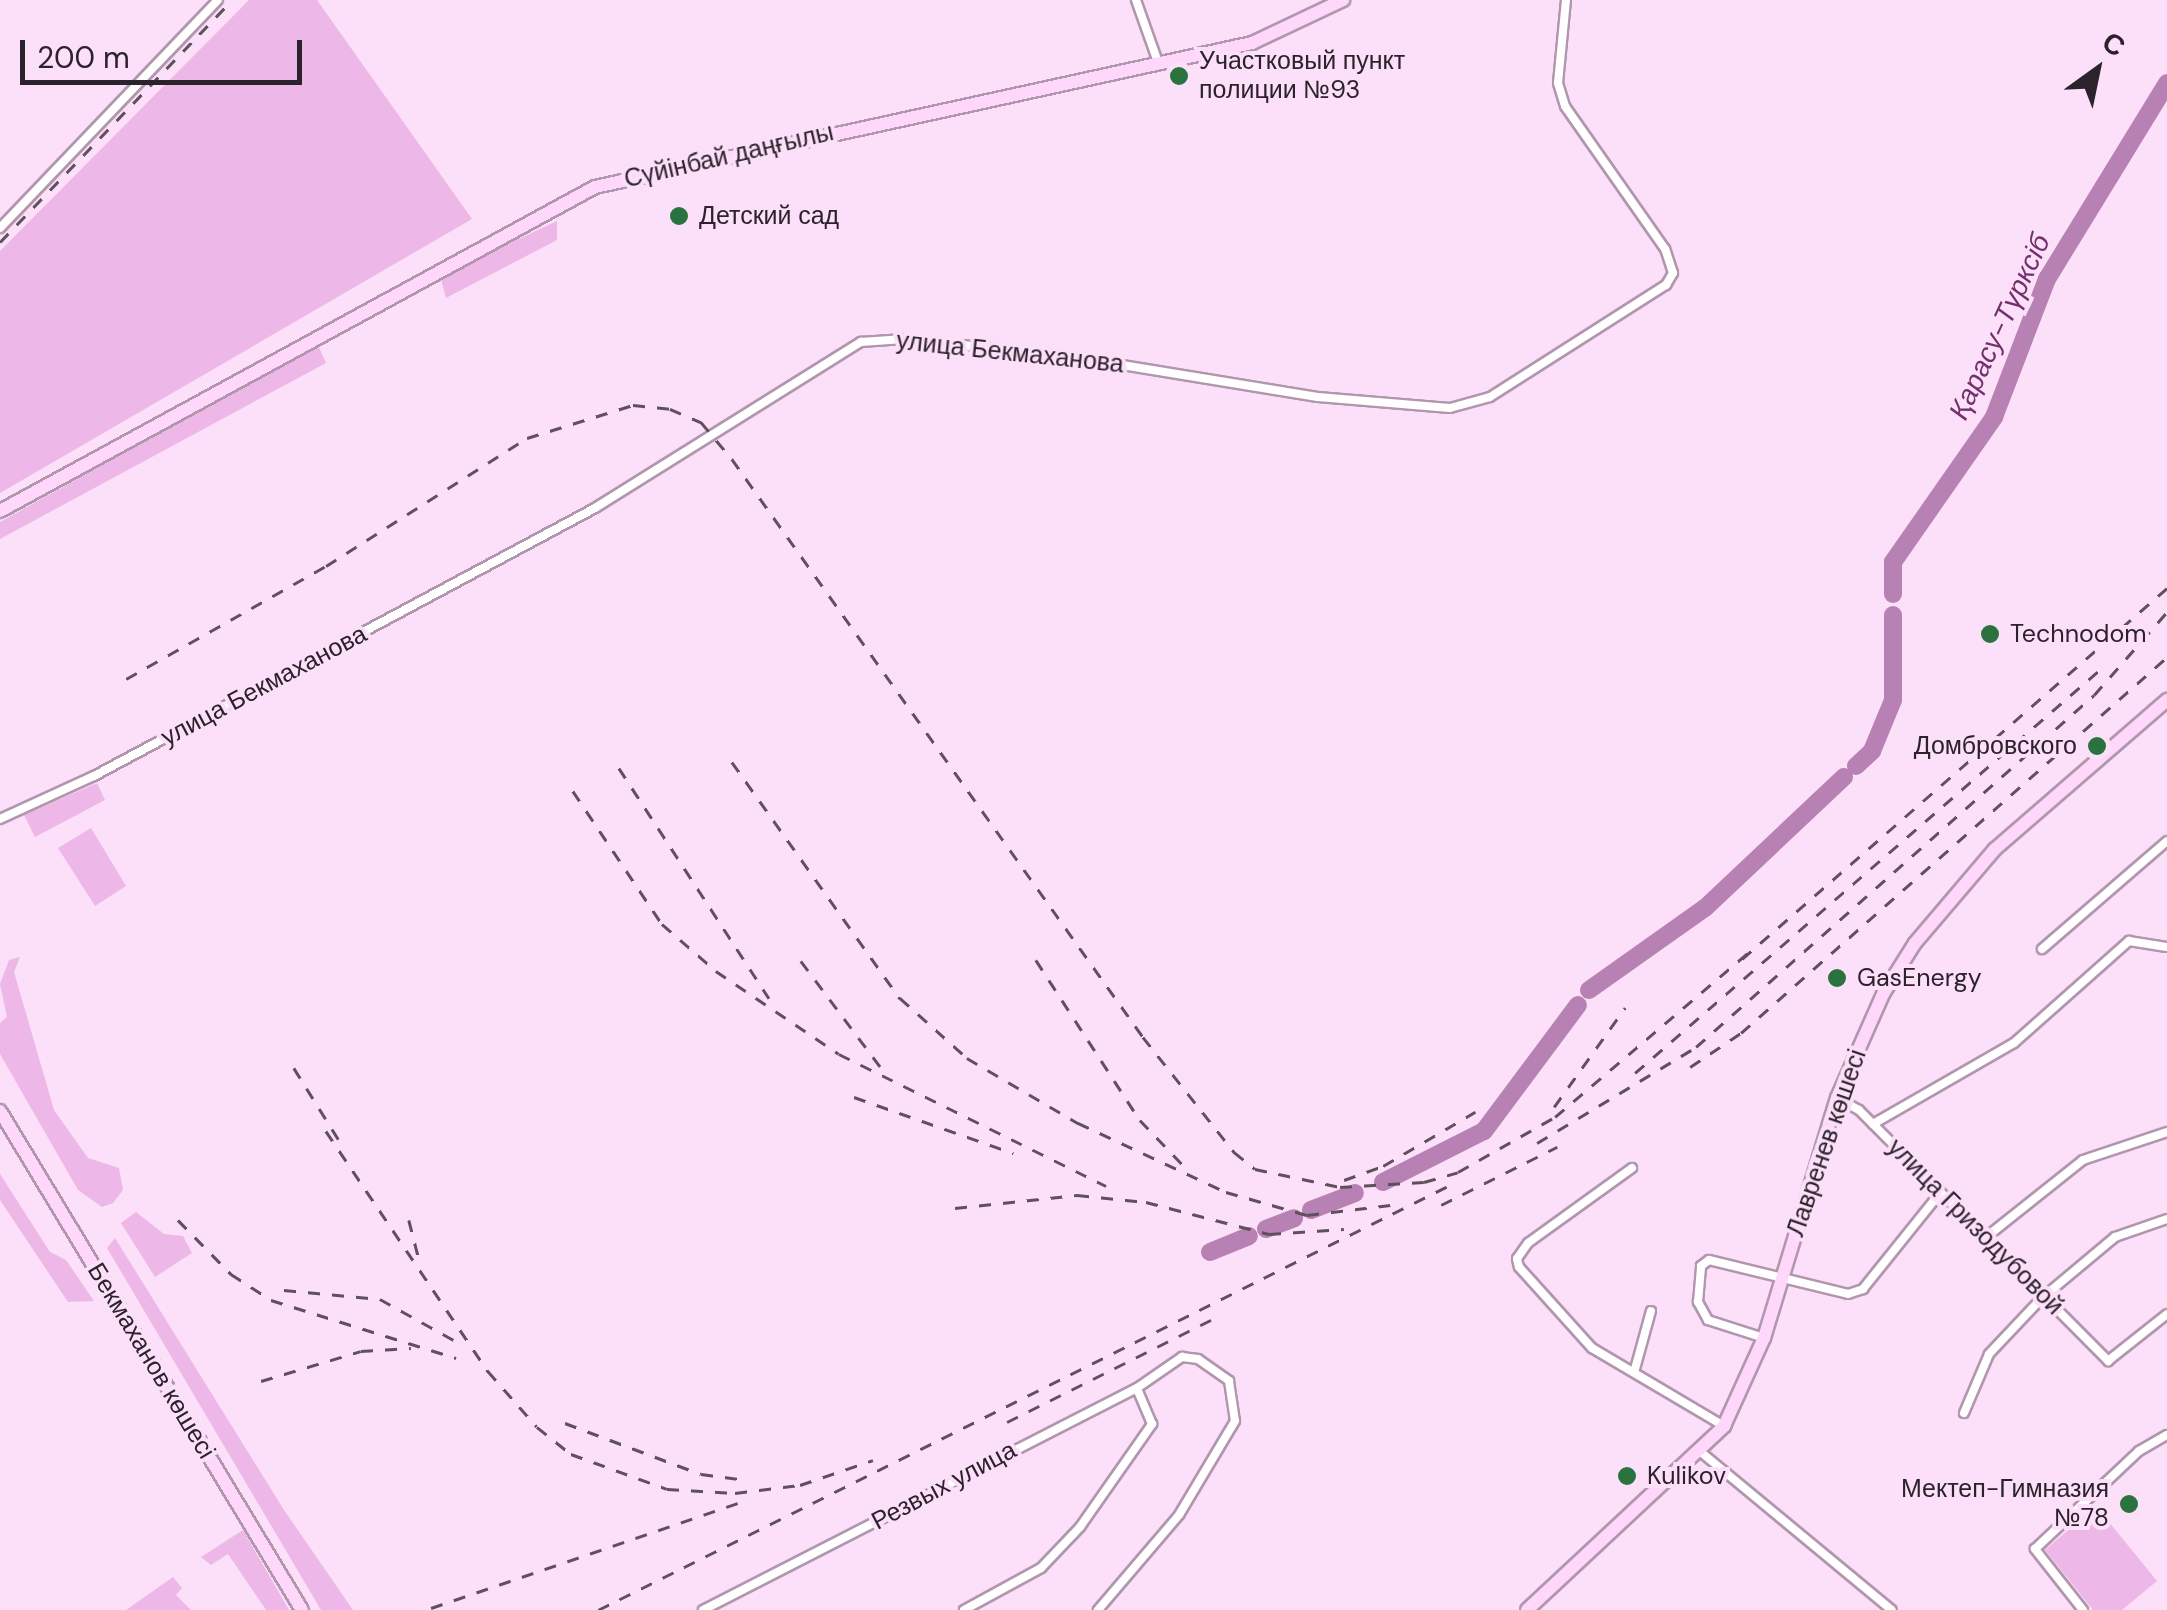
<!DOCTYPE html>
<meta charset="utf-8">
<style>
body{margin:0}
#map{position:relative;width:2167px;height:1610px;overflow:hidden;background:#fcdff8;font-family:"DM Sans",sans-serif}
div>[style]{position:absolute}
.green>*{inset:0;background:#edb8e7}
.river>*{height:18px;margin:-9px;padding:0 9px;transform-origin:9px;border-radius:9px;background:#b881b3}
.roads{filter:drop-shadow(2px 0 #b196ae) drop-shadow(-2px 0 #b196ae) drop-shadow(0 2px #b196ae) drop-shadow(0 -2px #b196ae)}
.minor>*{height:8px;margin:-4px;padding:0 4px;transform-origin:4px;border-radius:4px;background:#fff}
.primary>*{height:12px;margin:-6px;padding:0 6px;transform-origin:6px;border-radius:6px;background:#fed7fa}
.rail>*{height:2.5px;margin-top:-1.25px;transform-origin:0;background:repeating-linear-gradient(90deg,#5f505d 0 12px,transparent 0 24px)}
.dots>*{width:28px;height:28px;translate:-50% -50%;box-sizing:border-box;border:5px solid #fcdff8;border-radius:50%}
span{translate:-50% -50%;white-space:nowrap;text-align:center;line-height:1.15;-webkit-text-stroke:8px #fcdff8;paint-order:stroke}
.poi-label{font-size:25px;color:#2c222b}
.left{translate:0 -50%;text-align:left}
.right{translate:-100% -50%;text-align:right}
.street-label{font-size:25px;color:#2c222b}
.water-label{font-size:28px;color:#72306e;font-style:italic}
.north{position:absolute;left:2047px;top:20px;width:100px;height:100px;-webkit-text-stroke:8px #fcdff8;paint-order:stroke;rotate:33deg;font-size:28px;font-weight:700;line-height:40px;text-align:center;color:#2c222b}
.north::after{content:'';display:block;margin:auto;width:35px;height:45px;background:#2c222b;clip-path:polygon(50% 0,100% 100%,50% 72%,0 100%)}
.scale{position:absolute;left:20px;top:40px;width:282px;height:45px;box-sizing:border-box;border:5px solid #2c222b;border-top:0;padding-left:12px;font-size:30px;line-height:35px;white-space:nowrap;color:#2c222b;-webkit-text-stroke:8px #fcdff8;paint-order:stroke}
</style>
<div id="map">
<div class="green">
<div style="clip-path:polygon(249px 0,317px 0,472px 219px,0 493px,0 251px)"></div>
<div style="clip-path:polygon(557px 221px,557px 240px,446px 298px,440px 276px)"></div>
<div style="clip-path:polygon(318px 345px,326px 363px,0 539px,0 522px)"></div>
<div style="clip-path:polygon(97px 783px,105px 800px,35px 837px,24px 815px)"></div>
<div style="clip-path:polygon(91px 828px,126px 886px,95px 906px,58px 848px)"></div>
<div style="clip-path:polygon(20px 957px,14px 972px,54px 1110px,88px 1158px,119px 1168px,123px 1190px,113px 1203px,102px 1207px,78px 1190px,0 1054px,0 1023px,7px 1017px,0 984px,9px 960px)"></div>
<div style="clip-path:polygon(0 1174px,50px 1252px,66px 1260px,94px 1301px,68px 1302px,0 1200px)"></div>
<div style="clip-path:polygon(136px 1212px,164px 1234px,183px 1236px,192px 1253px,155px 1277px,121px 1223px)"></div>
<div style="clip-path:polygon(115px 1238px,284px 1510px,353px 1610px,321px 1610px,107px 1248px)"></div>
<div style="clip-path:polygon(2096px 1506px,2157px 1581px,2122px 1610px,2093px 1610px,2045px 1550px)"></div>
<div style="clip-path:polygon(243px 1530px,289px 1610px,266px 1610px,228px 1554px,211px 1565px,201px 1557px)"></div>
<div style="clip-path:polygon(173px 1577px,182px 1588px,176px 1595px,191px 1610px,126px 1610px)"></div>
</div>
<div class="river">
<div style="left:1893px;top:594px;width:32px;rotate:-90deg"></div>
<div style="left:1893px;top:562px;width:177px;rotate:-55.1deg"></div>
<div style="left:1994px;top:417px;width:148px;rotate:-69deg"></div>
<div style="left:2047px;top:279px;width:230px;rotate:-58.5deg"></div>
<div style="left:1856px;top:766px;width:22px;rotate:-43deg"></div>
<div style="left:1872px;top:751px;width:55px;rotate:-67.6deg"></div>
<div style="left:1893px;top:700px;width:85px;rotate:-90deg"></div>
<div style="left:1589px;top:990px;width:142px;rotate:-35.3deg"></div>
<div style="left:1705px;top:908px;width:191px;rotate:-43.3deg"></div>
<div style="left:1383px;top:1182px;width:113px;rotate:-26.8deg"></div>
<div style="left:1484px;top:1131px;width:157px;rotate:-53.3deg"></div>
<div style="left:1311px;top:1210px;width:47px;rotate:-21.1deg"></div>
<div style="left:1266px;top:1229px;width:30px;rotate:-21deg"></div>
<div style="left:1210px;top:1252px;width:42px;rotate:-22.3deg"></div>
</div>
<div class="roads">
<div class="minor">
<div style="left:1136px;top:0;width:69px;rotate:70.5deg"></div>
<div style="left:0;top:228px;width:315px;rotate:-46.3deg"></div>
<div style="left:0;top:819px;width:103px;rotate:-24.6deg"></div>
<div style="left:94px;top:776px;width:568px;rotate:-28.14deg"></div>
<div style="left:595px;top:508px;width:314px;rotate:-32deg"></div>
<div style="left:861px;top:342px;width:43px;rotate:-4deg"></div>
<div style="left:904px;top:339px;width:164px;rotate:6deg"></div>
<div style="left:1067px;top:356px;width:254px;rotate:9.3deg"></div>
<div style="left:1318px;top:397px;width:132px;rotate:4.8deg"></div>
<div style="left:1450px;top:408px;width:41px;rotate:-15.4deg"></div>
<div style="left:1490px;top:397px;width:209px;rotate:-32.5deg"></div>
<div style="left:1666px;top:285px;width:14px;rotate:-60deg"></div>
<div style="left:1673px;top:273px;width:25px;rotate:-108deg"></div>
<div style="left:1665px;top:249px;width:174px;rotate:-125deg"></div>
<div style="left:1565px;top:106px;width:24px;rotate:-107deg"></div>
<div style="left:1558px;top:83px;width:83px;rotate:-84.5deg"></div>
<div style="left:2042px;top:949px;width:165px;rotate:-40.8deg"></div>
<div style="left:1837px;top:1098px;width:25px;rotate:29deg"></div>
<div style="left:1859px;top:1110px;width:354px;rotate:45.2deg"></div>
<div style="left:2108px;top:1361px;width:75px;rotate:-38.5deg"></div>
<div style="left:1873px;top:1124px;width:163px;rotate:-29.9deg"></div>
<div style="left:2014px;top:1043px;width:154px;rotate:-41.6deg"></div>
<div style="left:2129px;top:941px;width:38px;rotate:9deg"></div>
<div style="left:1632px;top:1168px;width:128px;rotate:144.2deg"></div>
<div style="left:1528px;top:1243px;width:19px;rotate:125deg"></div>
<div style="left:1517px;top:1259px;width:8px;rotate:76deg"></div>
<div style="left:1519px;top:1267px;width:109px;rotate:48deg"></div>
<div style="left:1592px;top:1348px;width:153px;rotate:30.6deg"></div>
<div style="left:1985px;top:1238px;width:125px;rotate:-38.5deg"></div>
<div style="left:2083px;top:1160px;width:89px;rotate:-18.4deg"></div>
<div style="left:1764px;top:1338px;width:59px;rotate:-162.2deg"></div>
<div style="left:1708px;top:1320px;width:21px;rotate:-119deg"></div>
<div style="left:1698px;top:1302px;width:36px;rotate:-85deg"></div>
<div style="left:1701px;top:1266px;width:10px;rotate:-37deg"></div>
<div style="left:1709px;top:1260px;width:143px;rotate:13.7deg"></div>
<div style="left:1848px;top:1294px;width:16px;rotate:-18deg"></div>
<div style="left:1863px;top:1289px;width:123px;rotate:-51.3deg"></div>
<div style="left:1635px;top:1369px;width:60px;rotate:-74.6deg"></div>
<div style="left:1964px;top:1413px;width:64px;rotate:-67deg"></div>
<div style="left:1989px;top:1354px;width:77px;rotate:-46.6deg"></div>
<div style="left:2042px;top:1298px;width:95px;rotate:-39.9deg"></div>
<div style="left:2115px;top:1237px;width:55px;rotate:-19.1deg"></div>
<div style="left:1702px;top:1453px;width:246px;rotate:39.6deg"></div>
<div style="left:703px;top:1610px;width:487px;rotate:-27.1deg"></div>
<div style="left:1137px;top:1388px;width:55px;rotate:-34.6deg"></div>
<div style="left:1182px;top:1357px;width:16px;rotate:7deg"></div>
<div style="left:1198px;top:1359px;width:38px;rotate:35deg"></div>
<div style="left:1229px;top:1381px;width:40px;rotate:81.5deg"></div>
<div style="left:1235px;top:1421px;width:109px;rotate:120.8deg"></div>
<div style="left:1179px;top:1515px;width:125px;rotate:130.5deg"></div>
<div style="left:964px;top:1610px;width:88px;rotate:-28.6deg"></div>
<div style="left:1041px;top:1568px;width:57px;rotate:-46.4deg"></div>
<div style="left:1080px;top:1527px;width:126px;rotate:-55deg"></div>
<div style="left:1152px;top:1424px;width:39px;rotate:-113deg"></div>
<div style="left:2083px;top:1610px;width:78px;rotate:-128.2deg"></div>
<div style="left:2035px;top:1549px;width:143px;rotate:-43.3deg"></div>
<div style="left:2139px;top:1451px;width:32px;rotate:-30deg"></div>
</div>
<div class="primary">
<div style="left:0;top:511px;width:677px;rotate:-28.57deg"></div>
<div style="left:595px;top:187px;width:673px;rotate:-12.36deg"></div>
<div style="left:1252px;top:43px;width:101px;rotate:-25.3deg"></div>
<div style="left:0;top:1111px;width:583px;rotate:58.82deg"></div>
<div style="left:1527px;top:1610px;width:270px;rotate:-43deg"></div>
<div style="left:1724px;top:1426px;width:97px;rotate:-65.6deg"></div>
<div style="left:1764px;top:1338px;width:251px;rotate:-73.1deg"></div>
<div style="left:1837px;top:1098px;width:114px;rotate:-66.1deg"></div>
<div style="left:1883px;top:994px;width:60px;rotate:-57.9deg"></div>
<div style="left:1915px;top:943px;width:123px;rotate:-49.6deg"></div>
<div style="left:1995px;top:849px;width:228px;rotate:-40.9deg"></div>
</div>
</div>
<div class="rail">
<div style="left:0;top:242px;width:335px;rotate:-46.2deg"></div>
<div style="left:126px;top:679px;width:230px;rotate:-29.5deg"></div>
<div style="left:326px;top:566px;width:238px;rotate:-32.5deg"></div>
<div style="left:527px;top:438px;width:111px;rotate:-17.3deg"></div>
<div style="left:633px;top:405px;width:37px;rotate:6deg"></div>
<div style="left:670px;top:409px;width:34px;rotate:23deg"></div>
<div style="left:701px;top:422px;width:48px;rotate:50deg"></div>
<div style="left:732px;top:459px;width:709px;rotate:54.58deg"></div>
<div style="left:1143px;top:1037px;width:147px;rotate:51.6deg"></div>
<div style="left:1234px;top:1152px;width:27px;rotate:39deg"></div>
<div style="left:1255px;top:1169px;width:87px;rotate:12deg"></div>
<div style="left:1340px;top:1187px;width:84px;rotate:-3.4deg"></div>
<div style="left:1424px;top:1182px;width:35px;rotate:-16deg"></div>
<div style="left:1458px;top:1172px;width:112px;rotate:-29.6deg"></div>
<div style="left:1555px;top:1117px;width:257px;rotate:-40.4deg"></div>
<div style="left:732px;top:762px;width:290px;rotate:54.6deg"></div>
<div style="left:900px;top:998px;width:90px;rotate:41.8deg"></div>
<div style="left:967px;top:1058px;width:129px;rotate:30.4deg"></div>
<div style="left:1078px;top:1123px;width:163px;rotate:25deg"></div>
<div style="left:1226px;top:1192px;width:84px;rotate:15.9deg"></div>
<div style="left:1307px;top:1215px;width:84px;rotate:-6.9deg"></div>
<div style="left:619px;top:768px;width:275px;rotate:56.9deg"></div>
<div style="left:573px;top:791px;width:160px;rotate:56.2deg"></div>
<div style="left:662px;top:924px;width:72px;rotate:41deg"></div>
<div style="left:716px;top:971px;width:148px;rotate:34deg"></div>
<div style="left:839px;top:1054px;width:298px;rotate:26.3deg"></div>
<div style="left:1742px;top:959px;width:564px;rotate:-41.12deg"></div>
<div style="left:1036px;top:960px;width:191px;rotate:57deg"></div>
<div style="left:1140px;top:1120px;width:62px;rotate:46.3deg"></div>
<div style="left:801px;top:961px;width:135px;rotate:53.1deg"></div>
<div style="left:1690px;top:1067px;width:61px;rotate:-33.7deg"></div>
<div style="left:1741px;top:1033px;width:568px;rotate:-41.43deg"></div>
<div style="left:294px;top:1068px;width:85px;rotate:58deg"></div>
<div style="left:1635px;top:1073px;width:620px;rotate:-40.94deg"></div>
<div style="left:854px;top:1097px;width:169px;rotate:19.4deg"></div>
<div style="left:1554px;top:1107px;width:122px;rotate:-54.4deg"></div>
<div style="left:326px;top:1131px;width:290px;rotate:56deg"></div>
<div style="left:488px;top:1371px;width:74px;rotate:48.8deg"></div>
<div style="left:537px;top:1427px;width:43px;rotate:38.5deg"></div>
<div style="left:571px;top:1454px;width:102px;rotate:20deg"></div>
<div style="left:667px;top:1489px;width:68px;rotate:3.4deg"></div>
<div style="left:735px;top:1493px;width:65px;rotate:-7deg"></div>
<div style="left:800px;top:1485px;width:77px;rotate:-18.9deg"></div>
<div style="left:1537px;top:1143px;width:186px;rotate:-31.1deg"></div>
<div style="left:1696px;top:1047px;width:531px;rotate:-41.49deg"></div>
<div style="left:2094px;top:695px;width:111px;rotate:-48.7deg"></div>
<div style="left:1344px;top:1180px;width:41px;rotate:-19.7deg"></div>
<div style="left:1383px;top:1166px;width:107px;rotate:-30.4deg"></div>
<div style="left:1441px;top:1205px;width:130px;rotate:-26.6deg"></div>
<div style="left:955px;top:1208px;width:123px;rotate:-6.1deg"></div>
<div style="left:1077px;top:1195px;width:69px;rotate:5.8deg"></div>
<div style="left:1146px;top:1202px;width:127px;rotate:14.6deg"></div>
<div style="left:1269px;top:1234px;width:75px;rotate:-3.8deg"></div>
<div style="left:178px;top:1220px;width:76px;rotate:45.5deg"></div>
<div style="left:231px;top:1274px;width:48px;rotate:33deg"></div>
<div style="left:271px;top:1300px;width:194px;rotate:17.4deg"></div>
<div style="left:409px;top:1220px;width:40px;rotate:75.6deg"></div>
<div style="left:284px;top:1290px;width:96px;rotate:5.4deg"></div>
<div style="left:380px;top:1299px;width:90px;rotate:29.1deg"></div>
<div style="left:261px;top:1381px;width:104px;rotate:-16.7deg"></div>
<div style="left:361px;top:1351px;width:50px;rotate:-3.4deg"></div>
<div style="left:1007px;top:1422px;width:235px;rotate:-26.6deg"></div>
<div style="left:565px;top:1423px;width:145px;rotate:20.6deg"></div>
<div style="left:701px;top:1474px;width:46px;rotate:7.4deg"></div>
<div style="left:431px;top:1608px;width:334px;rotate:-18.9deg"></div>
<div style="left:598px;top:1610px;width:954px;rotate:-26.51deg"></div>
</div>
<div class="dots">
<div style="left:1179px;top:76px;background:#2a723e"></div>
<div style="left:679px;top:216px;background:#2a723e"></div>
<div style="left:1990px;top:634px;background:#2a723e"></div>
<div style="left:2097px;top:746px;background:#2a723e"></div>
<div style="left:1837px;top:978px;background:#2a723e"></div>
<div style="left:1627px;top:1476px;background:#2a723e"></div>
<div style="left:2129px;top:1504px;background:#2a723e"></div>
</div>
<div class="poi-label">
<span class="left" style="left:1199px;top:76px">Участковый пункт<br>полиции №93</span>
<span class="left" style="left:699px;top:216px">Детский сад</span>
<span class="left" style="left:2010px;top:634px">Technodom</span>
<span class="right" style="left:2077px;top:746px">Домбровского</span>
<span class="left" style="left:1857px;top:978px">GasEnergy</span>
<span class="left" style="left:1647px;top:1476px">Kulikov</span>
<span class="right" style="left:2109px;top:1504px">Мектеп-Гимназия<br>№78</span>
</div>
<div class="street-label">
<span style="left:729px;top:156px;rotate:-13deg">Сүйінбай даңғылы</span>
<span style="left:1010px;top:353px;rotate:6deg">улица Бекмаханова</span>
<span style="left:264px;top:686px;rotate:-28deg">улица Бекмаханова</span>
<span style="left:1827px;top:1143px;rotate:-71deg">Лавренев көшесі</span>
<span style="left:1975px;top:1227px;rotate:45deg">улица Гризодубовой</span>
<span style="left:151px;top:1361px;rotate:59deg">Бекмаханов көшесі</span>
<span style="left:944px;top:1486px;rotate:-28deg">Резвых улица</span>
</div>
<div class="water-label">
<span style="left:2000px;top:327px;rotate:-65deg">Қарасу-Түрксіб</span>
</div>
<div class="north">С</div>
<div class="scale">200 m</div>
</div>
